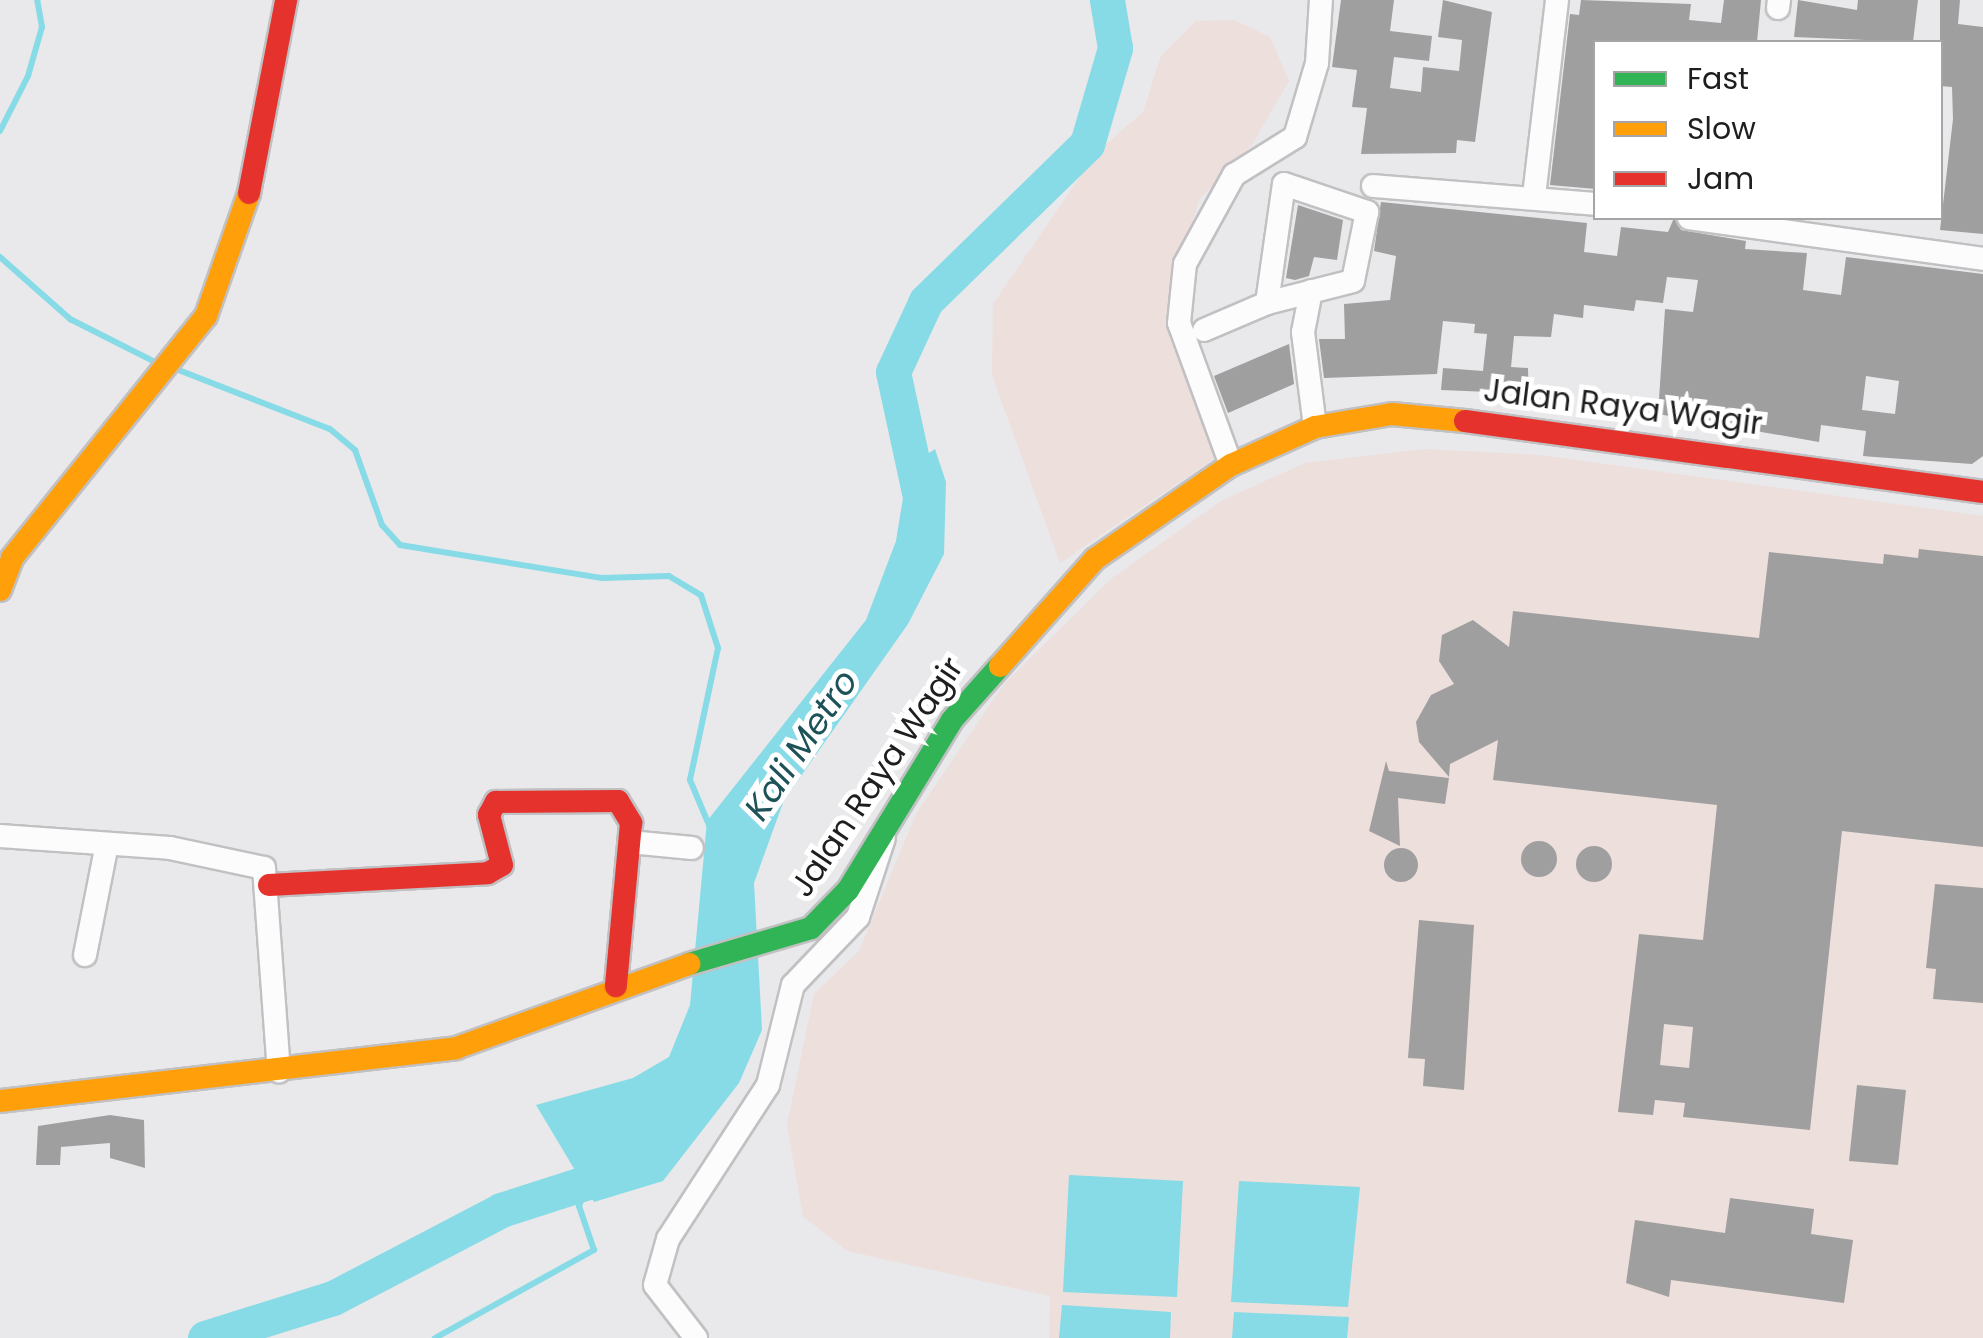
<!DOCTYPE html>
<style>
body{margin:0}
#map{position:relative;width:1983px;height:1338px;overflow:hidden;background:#e9e8ea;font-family:Poppins,sans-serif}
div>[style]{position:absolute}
.industrial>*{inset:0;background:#eddfdc}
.water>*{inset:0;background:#86dbe6}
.stream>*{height:6px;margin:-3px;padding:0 3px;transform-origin:3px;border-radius:3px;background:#86dbe6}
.river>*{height:35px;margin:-17.5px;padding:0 17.5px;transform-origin:17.5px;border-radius:17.5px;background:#86dbe6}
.building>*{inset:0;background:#a09fa0}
.round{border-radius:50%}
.roads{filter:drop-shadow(2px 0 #c1c0c2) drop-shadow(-2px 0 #c1c0c2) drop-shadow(0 2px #c1c0c2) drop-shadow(0 -2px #c1c0c2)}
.street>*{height:22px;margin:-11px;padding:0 11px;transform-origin:11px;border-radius:11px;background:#fcfcfc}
.fast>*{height:22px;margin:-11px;padding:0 11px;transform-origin:11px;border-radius:11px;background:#30b455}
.slow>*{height:22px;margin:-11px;padding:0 11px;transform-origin:11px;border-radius:11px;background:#ff9f0a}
.jam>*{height:22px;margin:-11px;padding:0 11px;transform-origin:11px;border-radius:11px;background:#e5322d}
span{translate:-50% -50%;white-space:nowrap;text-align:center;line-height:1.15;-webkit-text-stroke:10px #fff;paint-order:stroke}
.street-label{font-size:32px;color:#1e1e1f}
.water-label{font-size:35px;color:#1d5258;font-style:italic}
.legend{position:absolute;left:1593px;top:40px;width:350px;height:180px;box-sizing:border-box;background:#fff;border:2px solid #a5a5a5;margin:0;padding:12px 18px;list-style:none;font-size:30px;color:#1e1e1f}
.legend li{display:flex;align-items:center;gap:20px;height:50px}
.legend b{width:50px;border:2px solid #a5a5a5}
</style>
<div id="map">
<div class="industrial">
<div style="clip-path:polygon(1234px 20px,1270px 37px,1289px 81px,1253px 143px,1199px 200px,1178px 272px,1221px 454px,1060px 563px,992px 375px,993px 304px,1097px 152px,1143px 112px,1161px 56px,1196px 21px)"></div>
<div style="clip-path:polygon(1424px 449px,1540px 455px,1983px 516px,1983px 1338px,1049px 1338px,1050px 1296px,847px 1251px,803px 1216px,787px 1125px,814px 994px,859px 951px,916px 814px,1004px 684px,1112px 578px,1221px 501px,1305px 463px)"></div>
</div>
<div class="water">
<div style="clip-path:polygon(935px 449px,946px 482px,944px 554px,908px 624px,784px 800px,754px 883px,762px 1030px,739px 1083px,663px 1181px,594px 1202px,536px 1105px,633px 1078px,669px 1057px,690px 1005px,707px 821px,866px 620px,896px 541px,908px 467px)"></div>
<div style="clip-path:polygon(1069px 1175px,1183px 1181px,1177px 1297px,1063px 1292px)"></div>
<div style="clip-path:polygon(1239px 1181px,1360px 1187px,1348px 1307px,1231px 1302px)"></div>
<div style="clip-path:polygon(1062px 1305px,1171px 1312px,1170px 1338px,1059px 1338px)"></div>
<div style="clip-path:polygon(1234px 1312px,1349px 1317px,1347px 1338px,1232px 1338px)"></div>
</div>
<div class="stream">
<div style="left:0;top:131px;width:62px;rotate:-63deg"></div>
<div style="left:28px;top:76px;width:51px;rotate:-74.1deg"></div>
<div style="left:42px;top:27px;width:27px;rotate:-100deg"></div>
<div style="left:0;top:257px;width:94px;rotate:41.5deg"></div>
<div style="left:70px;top:319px;width:95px;rotate:26.8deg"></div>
<div style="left:176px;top:369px;width:165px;rotate:21.3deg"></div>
<div style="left:330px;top:429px;width:33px;rotate:40deg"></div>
<div style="left:355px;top:450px;width:80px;rotate:70.2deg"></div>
<div style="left:382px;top:525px;width:27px;rotate:48deg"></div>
<div style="left:400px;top:545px;width:205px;rotate:9.3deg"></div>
<div style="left:602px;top:578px;width:67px;rotate:-1.7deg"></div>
<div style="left:669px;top:576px;width:37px;rotate:31deg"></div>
<div style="left:701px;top:595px;width:56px;rotate:72.2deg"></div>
<div style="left:718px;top:648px;width:135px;rotate:102deg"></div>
<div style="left:690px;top:780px;width:56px;rotate:67.1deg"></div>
<div style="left:435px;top:1338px;width:182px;rotate:-29deg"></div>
<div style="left:594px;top:1250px;width:46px;rotate:-108.8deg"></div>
<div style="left:579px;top:1206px;width:25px;rotate:-69deg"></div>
</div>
<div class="river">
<div style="left:922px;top:506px;width:137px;rotate:-102.2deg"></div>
<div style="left:893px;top:372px;width:78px;rotate:-65.1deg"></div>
<div style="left:926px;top:301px;width:225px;rotate:-44.3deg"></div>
<div style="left:1087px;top:144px;width:100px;rotate:-73.7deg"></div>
<div style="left:1115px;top:48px;width:49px;rotate:-99.5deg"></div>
<div style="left:205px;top:1338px;width:134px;rotate:-17.4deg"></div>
<div style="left:333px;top:1298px;width:190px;rotate:-27.6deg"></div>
<div style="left:501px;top:1210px;width:91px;rotate:-17.8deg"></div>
<div style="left:588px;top:1182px;width:40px;rotate:-41deg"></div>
</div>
<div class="building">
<div style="clip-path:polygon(1341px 0,1394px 0,1390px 31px,1432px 36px,1429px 61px,1394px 57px,1390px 88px,1421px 92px,1423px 67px,1459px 71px,1462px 40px,1438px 37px,1443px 0,1492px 12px,1475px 142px,1457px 140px,1456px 153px,1361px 154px,1367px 108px,1352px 107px,1357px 70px,1332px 67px)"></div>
<div style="clip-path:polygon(1581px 0,1691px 4px,1689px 20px,1721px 23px,1724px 0,1761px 0,1757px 42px,1596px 42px,1596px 189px,1550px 185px,1570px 14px,1579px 15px)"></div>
<div style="clip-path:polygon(1798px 0,1857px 10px,1858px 0,1918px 0,1913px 42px,1794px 37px)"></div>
<div style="clip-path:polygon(1940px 0,1960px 0,1958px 24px,1983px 27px,1983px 234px,1940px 230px,1953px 119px,1952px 87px,1940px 86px)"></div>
<div style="clip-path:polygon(evenodd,1381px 202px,1587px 223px,1584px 252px,1617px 256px,1621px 227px,1668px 232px,1674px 218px,1681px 230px,1746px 241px,1745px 249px,1807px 253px,1803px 290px,1841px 295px,1846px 257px,1983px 274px,1983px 456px,1972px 464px,1875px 457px,1863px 456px,1866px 431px,1821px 425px,1819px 442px,1658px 414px,1665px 309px,1693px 312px,1698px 280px,1667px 277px,1663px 303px,1636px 300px,1634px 311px,1584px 305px,1583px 318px,1554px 314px,1551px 337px,1514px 336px,1511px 367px,1528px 368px,1529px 407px,1513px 405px,1514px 393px,1441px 390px,1443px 368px,1483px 371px,1487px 334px,1474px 333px,1475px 324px,1443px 321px,1437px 374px,1324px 378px,1319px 339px,1345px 339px,1344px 304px,1390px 300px,1396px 256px,1374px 251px,1381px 202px,1866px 376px,1899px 381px,1895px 414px,1862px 410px,1866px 376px)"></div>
<div style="clip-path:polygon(1298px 205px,1343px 220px,1337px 260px,1314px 257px,1309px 276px,1295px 280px,1286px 278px)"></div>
<div style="clip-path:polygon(1289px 344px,1294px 384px,1228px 413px,1214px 376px)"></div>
<div style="clip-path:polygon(evenodd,1919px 549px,1983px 556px,1983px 847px,1842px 831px,1810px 1130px,1683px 1117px,1685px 1103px,1655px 1100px,1653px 1115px,1618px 1112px,1639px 934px,1703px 940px,1717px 805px,1493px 780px,1498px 740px,1450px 764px,1449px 777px,1419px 742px,1416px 722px,1431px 695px,1454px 684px,1439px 661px,1442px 635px,1473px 620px,1509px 647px,1513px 611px,1759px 638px,1769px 552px,1883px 564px,1884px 554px,1918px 558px,1919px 549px,1664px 1024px,1693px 1027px,1689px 1068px,1660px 1065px,1664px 1024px)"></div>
<div style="clip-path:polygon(1386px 761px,1389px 771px,1449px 778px,1445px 804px,1398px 798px,1400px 846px,1369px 831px)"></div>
<div class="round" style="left:1521px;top:841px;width:36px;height:36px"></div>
<div class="round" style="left:1576px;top:846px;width:36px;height:36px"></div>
<div class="round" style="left:1384px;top:848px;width:34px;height:34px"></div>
<div style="clip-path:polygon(1935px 884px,1983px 888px,1983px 1003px,1933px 999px,1936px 969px,1926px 968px)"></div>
<div style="clip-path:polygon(1419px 920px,1474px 925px,1464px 1090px,1423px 1086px,1425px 1059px,1408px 1058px)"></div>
<div style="clip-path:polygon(1857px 1085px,1906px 1090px,1898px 1165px,1849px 1161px)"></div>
<div style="clip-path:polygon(110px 1115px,144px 1120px,145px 1168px,110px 1158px,110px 1143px,61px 1147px,60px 1165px,36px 1165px,38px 1126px)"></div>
<div style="clip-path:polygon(1730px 1198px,1814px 1209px,1811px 1234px,1853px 1240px,1844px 1303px,1671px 1280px,1669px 1297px,1626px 1283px,1635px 1220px,1725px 1233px)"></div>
</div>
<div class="roads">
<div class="street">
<div style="left:1778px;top:8px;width:8px;rotate:-83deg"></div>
<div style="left:1373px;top:186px;width:224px;rotate:4.6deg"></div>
<div style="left:1534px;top:196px;width:197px;rotate:-83.3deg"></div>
<div style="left:1689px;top:218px;width:297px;rotate:7.9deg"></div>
<div style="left:1311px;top:291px;width:42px;rotate:101deg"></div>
<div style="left:1303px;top:332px;width:96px;rotate:82.8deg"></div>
<div style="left:1204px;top:330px;width:69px;rotate:-23.2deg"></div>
<div style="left:1267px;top:303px;width:120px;rotate:-81.9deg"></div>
<div style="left:1284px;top:184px;width:88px;rotate:18.6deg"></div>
<div style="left:1367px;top:212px;width:70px;rotate:101.5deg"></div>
<div style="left:1353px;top:281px;width:89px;rotate:165.7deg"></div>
<div style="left:1231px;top:465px;width:151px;rotate:-110.1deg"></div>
<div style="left:1179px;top:323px;width:59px;rotate:-84.2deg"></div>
<div style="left:1185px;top:264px;width:102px;rotate:-61.2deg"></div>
<div style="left:1234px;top:175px;width:72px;rotate:-31.9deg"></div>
<div style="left:1295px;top:137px;width:77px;rotate:-73.4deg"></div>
<div style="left:1317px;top:63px;width:63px;rotate:-86.4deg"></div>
<div style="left:0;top:836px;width:170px;rotate:4deg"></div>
<div style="left:170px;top:848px;width:96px;rotate:12deg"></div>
<div style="left:264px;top:868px;width:204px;rotate:85.8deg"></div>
<div style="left:630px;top:842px;width:62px;rotate:5.5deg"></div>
<div style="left:85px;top:955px;width:113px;rotate:-78.8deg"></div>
<div style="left:696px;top:1338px;width:67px;rotate:-127.7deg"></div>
<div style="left:655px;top:1285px;width:48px;rotate:-74.2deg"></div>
<div style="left:668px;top:1239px;width:184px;rotate:-57deg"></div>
<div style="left:768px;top:1085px;width:103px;rotate:-76deg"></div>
<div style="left:793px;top:985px;width:94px;rotate:-46.3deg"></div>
<div style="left:858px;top:917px;width:83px;rotate:-71.8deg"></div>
</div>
<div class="fast">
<div style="left:689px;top:964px;width:127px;rotate:-16.4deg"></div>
<div style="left:811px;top:928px;width:53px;rotate:-45.8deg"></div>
<div style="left:848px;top:890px;width:199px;rotate:-58.5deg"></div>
<div style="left:952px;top:720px;width:72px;rotate:-48.4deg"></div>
</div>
<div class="slow">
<div style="left:0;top:590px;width:34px;rotate:-69deg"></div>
<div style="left:12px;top:558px;width:310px;rotate:-51.3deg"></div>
<div style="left:206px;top:316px;width:130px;rotate:-70.7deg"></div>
<div style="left:1000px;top:666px;width:143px;rotate:-48.4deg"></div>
<div style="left:1095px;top:559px;width:165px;rotate:-34.7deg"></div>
<div style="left:1231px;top:465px;width:92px;rotate:-24.3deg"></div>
<div style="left:1315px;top:427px;width:78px;rotate:-9.6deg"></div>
<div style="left:1392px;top:414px;width:73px;rotate:5.5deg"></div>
<div style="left:0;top:1101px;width:459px;rotate:-6.6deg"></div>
<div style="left:456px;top:1048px;width:248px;rotate:-19.8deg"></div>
</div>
<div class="jam">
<div style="left:249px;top:193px;width:197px;rotate:-79.1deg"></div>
<div style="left:1465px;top:421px;width:523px;rotate:7.8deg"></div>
<div style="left:269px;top:885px;width:219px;rotate:-3.1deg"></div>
<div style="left:488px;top:873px;width:16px;rotate:-30deg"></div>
<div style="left:502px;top:865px;width:52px;rotate:-104.6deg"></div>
<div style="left:489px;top:815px;width:15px;rotate:-62deg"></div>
<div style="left:496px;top:802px;width:122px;rotate:-0.5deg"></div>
<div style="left:618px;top:801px;width:26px;rotate:59deg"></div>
<div style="left:631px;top:823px;width:164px;rotate:95.3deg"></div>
</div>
</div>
<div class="street-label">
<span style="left:1623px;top:407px;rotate:7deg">Jalan Raya Wagir</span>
<span style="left:877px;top:777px;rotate:-56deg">Jalan Raya Wagir</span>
</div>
<div class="water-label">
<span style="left:801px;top:745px;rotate:-56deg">Kali Metro</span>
</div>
<ul class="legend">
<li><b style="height:12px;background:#30b455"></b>Fast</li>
<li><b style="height:12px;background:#ff9f0a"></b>Slow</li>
<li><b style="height:12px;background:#e5322d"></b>Jam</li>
</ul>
</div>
